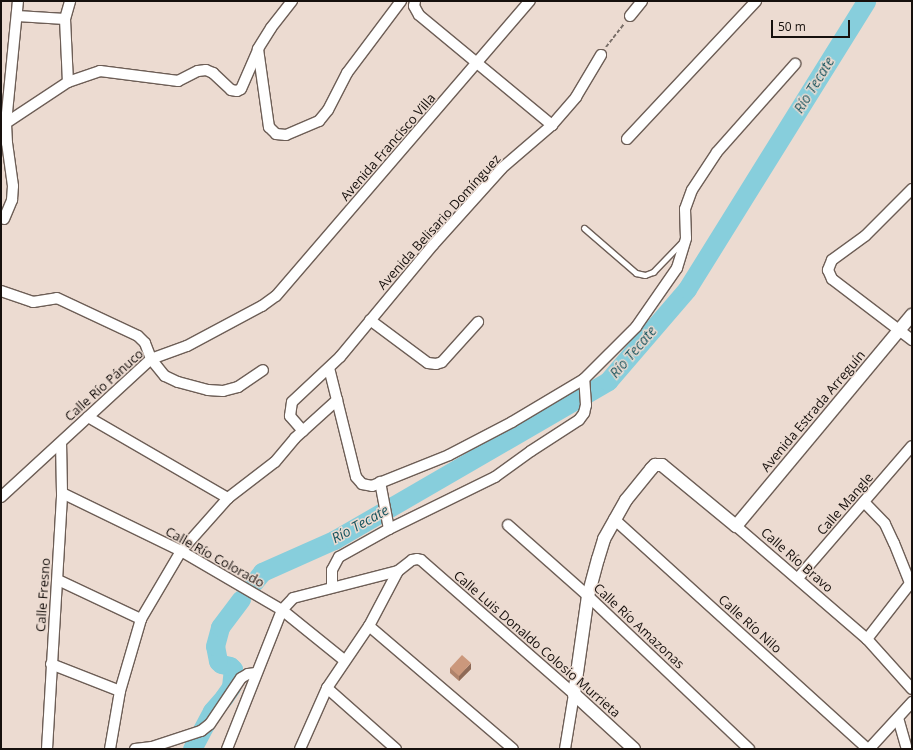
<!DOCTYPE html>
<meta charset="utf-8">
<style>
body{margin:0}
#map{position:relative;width:913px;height:750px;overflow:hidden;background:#ecdbd1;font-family:"Open Sans",sans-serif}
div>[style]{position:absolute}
.river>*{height:19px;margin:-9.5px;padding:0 9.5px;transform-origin:9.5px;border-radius:9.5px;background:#87cedc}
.path>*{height:2px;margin-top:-1px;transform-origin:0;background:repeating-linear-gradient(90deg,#7a6f68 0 4px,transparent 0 6px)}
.roads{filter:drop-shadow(1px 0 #6d5e56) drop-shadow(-1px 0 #6d5e56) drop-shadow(0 1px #6d5e56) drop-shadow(0 -1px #6d5e56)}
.service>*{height:5px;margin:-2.5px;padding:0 2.5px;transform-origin:2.5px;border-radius:2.5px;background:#fff}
.minor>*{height:10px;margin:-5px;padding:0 5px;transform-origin:5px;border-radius:5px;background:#fff}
.tertiary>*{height:12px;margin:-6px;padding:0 6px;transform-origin:6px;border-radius:6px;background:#fff}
.wall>*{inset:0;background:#af836b}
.shaded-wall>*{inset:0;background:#8e6a57}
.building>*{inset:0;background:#cb987c}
span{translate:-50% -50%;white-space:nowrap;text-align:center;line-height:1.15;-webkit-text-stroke:3px #ecdbd1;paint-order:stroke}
.street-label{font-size:13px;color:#16100d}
.water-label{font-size:14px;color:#17545e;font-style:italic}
.frame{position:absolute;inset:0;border:2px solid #16100d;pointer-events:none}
.scale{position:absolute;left:771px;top:20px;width:79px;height:18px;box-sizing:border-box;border:2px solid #16100d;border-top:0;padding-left:5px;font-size:12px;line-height:14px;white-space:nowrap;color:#16100d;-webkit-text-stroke:3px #ecdbd1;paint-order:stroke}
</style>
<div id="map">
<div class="river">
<div style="left:254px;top:582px;width:13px;rotate:-51deg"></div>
<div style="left:262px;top:572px;width:79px;rotate:-24deg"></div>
<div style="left:334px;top:540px;width:317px;rotate:-30.1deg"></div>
<div style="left:608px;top:381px;width:121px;rotate:-49.3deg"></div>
<div style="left:687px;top:289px;width:339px;rotate:-58.1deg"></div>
<div style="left:192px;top:749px;width:43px;rotate:-62.2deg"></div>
<div style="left:212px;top:711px;width:18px;rotate:-49deg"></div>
<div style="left:224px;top:697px;width:12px;rotate:-55deg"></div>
<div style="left:231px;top:687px;width:18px;rotate:-84deg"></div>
<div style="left:233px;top:669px;width:4px;rotate:-135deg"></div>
<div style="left:230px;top:666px;width:9px;rotate:-167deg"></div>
<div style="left:221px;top:664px;width:4px;rotate:-135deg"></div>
<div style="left:218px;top:661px;width:15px;rotate:-101deg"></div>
<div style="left:215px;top:646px;width:20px;rotate:-75deg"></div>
<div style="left:220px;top:627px;width:35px;rotate:-53deg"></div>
</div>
<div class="path">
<div style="left:606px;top:47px;width:29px;rotate:-52deg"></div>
</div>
<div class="roads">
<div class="service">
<div style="left:584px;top:228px;width:69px;rotate:40.9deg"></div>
<div style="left:636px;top:273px;width:9px;rotate:13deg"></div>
<div style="left:645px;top:275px;width:9px;rotate:-21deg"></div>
<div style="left:653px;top:272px;width:42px;rotate:-46deg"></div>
</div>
<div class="minor">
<div style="left:292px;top:1px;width:34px;rotate:128deg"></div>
<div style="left:271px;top:28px;width:25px;rotate:122deg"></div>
<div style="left:258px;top:49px;width:79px;rotate:82deg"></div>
<div style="left:269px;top:127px;width:10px;rotate:45deg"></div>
<div style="left:276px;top:134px;width:10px;rotate:6deg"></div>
<div style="left:286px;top:135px;width:36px;rotate:-23deg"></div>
<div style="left:319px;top:121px;width:14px;rotate:-51deg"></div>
<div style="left:328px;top:110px;width:42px;rotate:-62.8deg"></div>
<div style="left:347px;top:73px;width:90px;rotate:-53.1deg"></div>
<div style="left:415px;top:1px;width:5px;rotate:101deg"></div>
<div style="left:414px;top:6px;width:10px;rotate:61deg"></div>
<div style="left:419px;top:15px;width:173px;rotate:39.6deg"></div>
<div style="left:17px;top:16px;width:48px;rotate:3.6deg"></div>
<div style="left:65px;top:19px;width:19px;rotate:-74deg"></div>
<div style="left:630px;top:16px;width:19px;rotate:-51deg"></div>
<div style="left:65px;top:19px;width:63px;rotate:87.3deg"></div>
<div style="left:1px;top:123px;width:5px"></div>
<div style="left:6px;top:123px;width:74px;rotate:-33.5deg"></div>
<div style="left:68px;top:82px;width:34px;rotate:-19deg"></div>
<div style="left:100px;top:71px;width:79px;rotate:7.3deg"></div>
<div style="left:178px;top:81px;width:22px;rotate:-27deg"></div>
<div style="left:198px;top:71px;width:8px;rotate:-7deg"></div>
<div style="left:206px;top:70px;width:8px;rotate:23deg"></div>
<div style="left:213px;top:73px;width:25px;rotate:43deg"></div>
<div style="left:231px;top:90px;width:6px;rotate:9deg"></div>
<div style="left:237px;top:91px;width:4px;rotate:-27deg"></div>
<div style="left:241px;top:89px;width:43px;rotate:-66.4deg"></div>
<div style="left:627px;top:139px;width:189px;rotate:-46.9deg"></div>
<div style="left:912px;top:189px;width:66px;rotate:135deg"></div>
<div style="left:865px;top:236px;width:41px;rotate:144deg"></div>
<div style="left:832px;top:260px;width:11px;rotate:112deg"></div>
<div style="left:828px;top:270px;width:10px;rotate:66deg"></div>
<div style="left:832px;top:279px;width:101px;rotate:37.3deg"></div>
<div style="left:4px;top:219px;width:21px;rotate:-67deg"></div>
<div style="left:12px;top:200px;width:14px;rotate:-86deg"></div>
<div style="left:13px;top:186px;width:43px;rotate:-97.9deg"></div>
<div style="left:7px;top:143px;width:20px;rotate:-93deg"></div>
<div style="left:6px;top:123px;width:123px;rotate:-84.4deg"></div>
<div style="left:1px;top:291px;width:34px;rotate:19deg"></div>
<div style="left:33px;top:302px;width:24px;rotate:-9deg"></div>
<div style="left:57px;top:298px;width:89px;rotate:25.1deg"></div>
<div style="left:138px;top:336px;width:10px;rotate:45deg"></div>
<div style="left:145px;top:343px;width:17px;rotate:69deg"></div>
<div style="left:151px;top:359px;width:22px;rotate:51deg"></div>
<div style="left:165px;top:376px;width:14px;rotate:25deg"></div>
<div style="left:178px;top:382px;width:31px;rotate:15deg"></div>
<div style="left:208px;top:390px;width:15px;rotate:4deg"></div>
<div style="left:223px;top:391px;width:16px;rotate:-15deg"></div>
<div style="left:238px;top:387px;width:30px;rotate:-34deg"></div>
<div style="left:370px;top:320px;width:72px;rotate:36.6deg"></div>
<div style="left:428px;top:363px;width:8px;rotate:7deg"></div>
<div style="left:436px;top:364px;width:6px;rotate:-18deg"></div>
<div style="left:442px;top:362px;width:54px;rotate:-48deg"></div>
<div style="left:337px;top:400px;width:79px;rotate:76.1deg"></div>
<div style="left:356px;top:477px;width:9px;rotate:49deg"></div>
<div style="left:362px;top:484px;width:10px;rotate:11deg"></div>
<div style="left:372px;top:486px;width:83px;rotate:-21.9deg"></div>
<div style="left:449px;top:455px;width:71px;rotate:-27.6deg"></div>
<div style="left:512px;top:422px;width:84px;rotate:-30.8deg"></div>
<div style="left:584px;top:379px;width:74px;rotate:-45deg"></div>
<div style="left:636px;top:327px;width:72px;rotate:-55.2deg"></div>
<div style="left:677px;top:268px;width:31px;rotate:-73deg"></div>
<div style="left:686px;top:238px;width:29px;rotate:-92deg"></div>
<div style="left:685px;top:209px;width:20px;rotate:-70deg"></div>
<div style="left:692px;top:190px;width:45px;rotate:-56.7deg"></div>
<div style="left:717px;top:152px;width:118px;rotate:-48.4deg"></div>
<div style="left:88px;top:417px;width:162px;rotate:30.1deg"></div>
<div style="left:303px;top:431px;width:20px;rotate:-131deg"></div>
<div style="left:290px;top:416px;width:14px;rotate:-82deg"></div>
<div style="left:292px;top:402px;width:66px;rotate:-43.2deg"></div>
<div style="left:340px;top:357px;width:146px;rotate:-50.3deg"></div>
<div style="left:433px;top:245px;width:103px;rotate:-48.1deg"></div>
<div style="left:502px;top:168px;width:66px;rotate:-40.7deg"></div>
<div style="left:552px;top:125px;width:37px;rotate:-49deg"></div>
<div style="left:576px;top:97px;width:49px;rotate:-59.2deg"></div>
<div style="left:62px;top:493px;width:132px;rotate:26deg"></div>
<div style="left:181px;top:551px;width:117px;rotate:30.3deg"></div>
<div style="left:282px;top:610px;width:80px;rotate:38.9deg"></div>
<div style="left:1px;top:497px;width:204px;rotate:-42.6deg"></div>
<div style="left:151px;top:359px;width:38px;rotate:-20deg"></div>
<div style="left:187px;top:346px;width:85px;rotate:-28.1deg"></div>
<div style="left:262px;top:306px;width:17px;rotate:-36deg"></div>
<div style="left:276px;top:296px;width:389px;rotate:-49.3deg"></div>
<div style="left:864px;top:502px;width:30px;rotate:46deg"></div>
<div style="left:885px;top:524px;width:21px;rotate:65deg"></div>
<div style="left:894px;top:543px;width:43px;rotate:68.2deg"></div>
<div style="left:614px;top:519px;width:343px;rotate:42.2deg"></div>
<div style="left:508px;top:525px;width:107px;rotate:41.6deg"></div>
<div style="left:588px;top:596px;width:222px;rotate:43.5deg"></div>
<div style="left:736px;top:526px;width:173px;rotate:40.8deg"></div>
<div style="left:867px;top:639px;width:67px;rotate:48deg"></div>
<div style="left:389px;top:529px;width:118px;rotate:-26.1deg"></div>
<div style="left:495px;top:477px;width:44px;rotate:-35.8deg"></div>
<div style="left:531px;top:451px;width:57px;rotate:-32.9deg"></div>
<div style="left:579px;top:420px;width:9px;rotate:-54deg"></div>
<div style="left:584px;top:413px;width:8px;rotate:-76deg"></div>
<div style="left:586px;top:405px;width:26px;rotate:-94deg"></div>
<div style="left:798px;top:578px;width:174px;rotate:-49.2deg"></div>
<div style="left:58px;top:580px;width:92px;rotate:25.2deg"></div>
<div style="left:332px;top:587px;width:17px;rotate:-90deg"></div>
<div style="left:332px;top:570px;width:15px;rotate:-62deg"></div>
<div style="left:339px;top:557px;width:57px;rotate:-29.2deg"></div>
<div style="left:389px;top:529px;width:48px;rotate:-100.8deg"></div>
<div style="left:369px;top:626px;width:189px;rotate:40.5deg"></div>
<div style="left:867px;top:639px;width:73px;rotate:-52.2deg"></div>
<div style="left:51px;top:664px;width:74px;rotate:21.4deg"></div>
<div style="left:327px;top:688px;width:92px;rotate:41.5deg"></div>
<div style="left:898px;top:718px;width:32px;rotate:74deg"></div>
<div style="left:47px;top:749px;width:256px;rotate:-86.6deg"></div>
<div style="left:62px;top:493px;width:50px;rotate:-91.1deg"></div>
<div style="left:110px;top:749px;width:59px;rotate:-80.2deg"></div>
<div style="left:120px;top:691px;width:75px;rotate:-73.7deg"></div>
<div style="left:141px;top:619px;width:79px;rotate:-59.5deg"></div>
<div style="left:181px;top:551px;width:71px;rotate:-48.4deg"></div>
<div style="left:228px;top:498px;width:59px;rotate:-37.5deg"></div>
<div style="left:275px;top:462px;width:31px;rotate:-50deg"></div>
<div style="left:295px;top:438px;width:57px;rotate:-42.1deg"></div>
<div style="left:337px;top:400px;width:33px;rotate:-104deg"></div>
<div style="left:135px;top:749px;width:17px;rotate:-7deg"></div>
<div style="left:152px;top:747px;width:52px;rotate:-18.1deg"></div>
<div style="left:201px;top:731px;width:11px;rotate:-38deg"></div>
<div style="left:210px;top:724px;width:55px;rotate:-56deg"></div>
<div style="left:241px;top:678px;width:8px;rotate:-30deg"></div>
<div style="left:248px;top:674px;width:8px;rotate:-7deg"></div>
<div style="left:227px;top:749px;width:149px;rotate:-68.4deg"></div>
<div style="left:282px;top:610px;width:16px;rotate:-47deg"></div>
<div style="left:293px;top:598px;width:108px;rotate:-14.4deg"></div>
<div style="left:300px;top:749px;width:67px;rotate:-66.1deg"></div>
<div style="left:327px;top:688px;width:75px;rotate:-55.9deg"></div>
<div style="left:369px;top:626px;width:62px;rotate:-62.2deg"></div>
<div style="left:398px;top:571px;width:18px;rotate:-38deg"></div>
<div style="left:412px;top:560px;width:5px;rotate:-11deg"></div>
<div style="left:417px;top:559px;width:4px;rotate:14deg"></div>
<div style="left:421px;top:560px;width:203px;rotate:41.2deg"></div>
<div style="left:574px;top:694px;width:56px;rotate:99.3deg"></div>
<div style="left:869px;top:749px;width:64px;rotate:-47.5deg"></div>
</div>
<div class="tertiary">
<div style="left:634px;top:749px;width:81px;rotate:-137.5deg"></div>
<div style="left:574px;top:694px;width:99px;rotate:-81.9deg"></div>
<div style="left:588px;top:596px;width:38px;rotate:-75deg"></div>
<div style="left:598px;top:559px;width:21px;rotate:-73deg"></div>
<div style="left:604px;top:539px;width:45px;rotate:-60.6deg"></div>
<div style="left:626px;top:500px;width:40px;rotate:-51deg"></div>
<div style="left:651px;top:469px;width:6px;rotate:-45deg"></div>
<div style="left:655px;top:465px;width:7px"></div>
<div style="left:662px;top:465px;width:96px;rotate:39.5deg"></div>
<div style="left:736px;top:526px;width:275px;rotate:-50.2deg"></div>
</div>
</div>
<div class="wall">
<div style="clip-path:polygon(450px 668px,471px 669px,459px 681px,450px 673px)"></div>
</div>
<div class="shaded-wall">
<div style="clip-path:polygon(471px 663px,471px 669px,459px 681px,459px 676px)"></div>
</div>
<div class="building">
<div style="clip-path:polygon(462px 655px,471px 663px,459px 676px,450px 668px)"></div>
</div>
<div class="street-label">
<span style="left:388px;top:147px;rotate:-49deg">Avenida Francisco Villa</span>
<span style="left:439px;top:222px;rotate:-48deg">Avenida Belisario Domínguez</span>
<span style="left:104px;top:385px;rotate:-42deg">Calle Río Pánuco</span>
<span style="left:813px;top:411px;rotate:-50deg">Avenida Estrada Arreguín</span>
<span style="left:845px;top:504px;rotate:-49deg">Calle Mangle</span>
<span style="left:215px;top:557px;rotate:29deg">Calle Río Colorado</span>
<span style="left:797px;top:560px;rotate:41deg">Calle Río Bravo</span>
<span style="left:43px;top:595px;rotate:-86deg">Calle Fresno</span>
<span style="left:750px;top:624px;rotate:42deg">Calle Río Nilo</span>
<span style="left:639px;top:626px;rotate:43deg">Calle Río Amazonas</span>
<span style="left:537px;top:644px;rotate:41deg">Calle Luis Donaldo Colosio Murrieta</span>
</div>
<div class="water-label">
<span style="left:814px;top:85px;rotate:-58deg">Río Tecate</span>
<span style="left:633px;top:352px;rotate:-49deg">Río Tecate</span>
<span style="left:360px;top:524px;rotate:-29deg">Río Tecate</span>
</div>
<div class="frame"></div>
<div class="scale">50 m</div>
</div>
